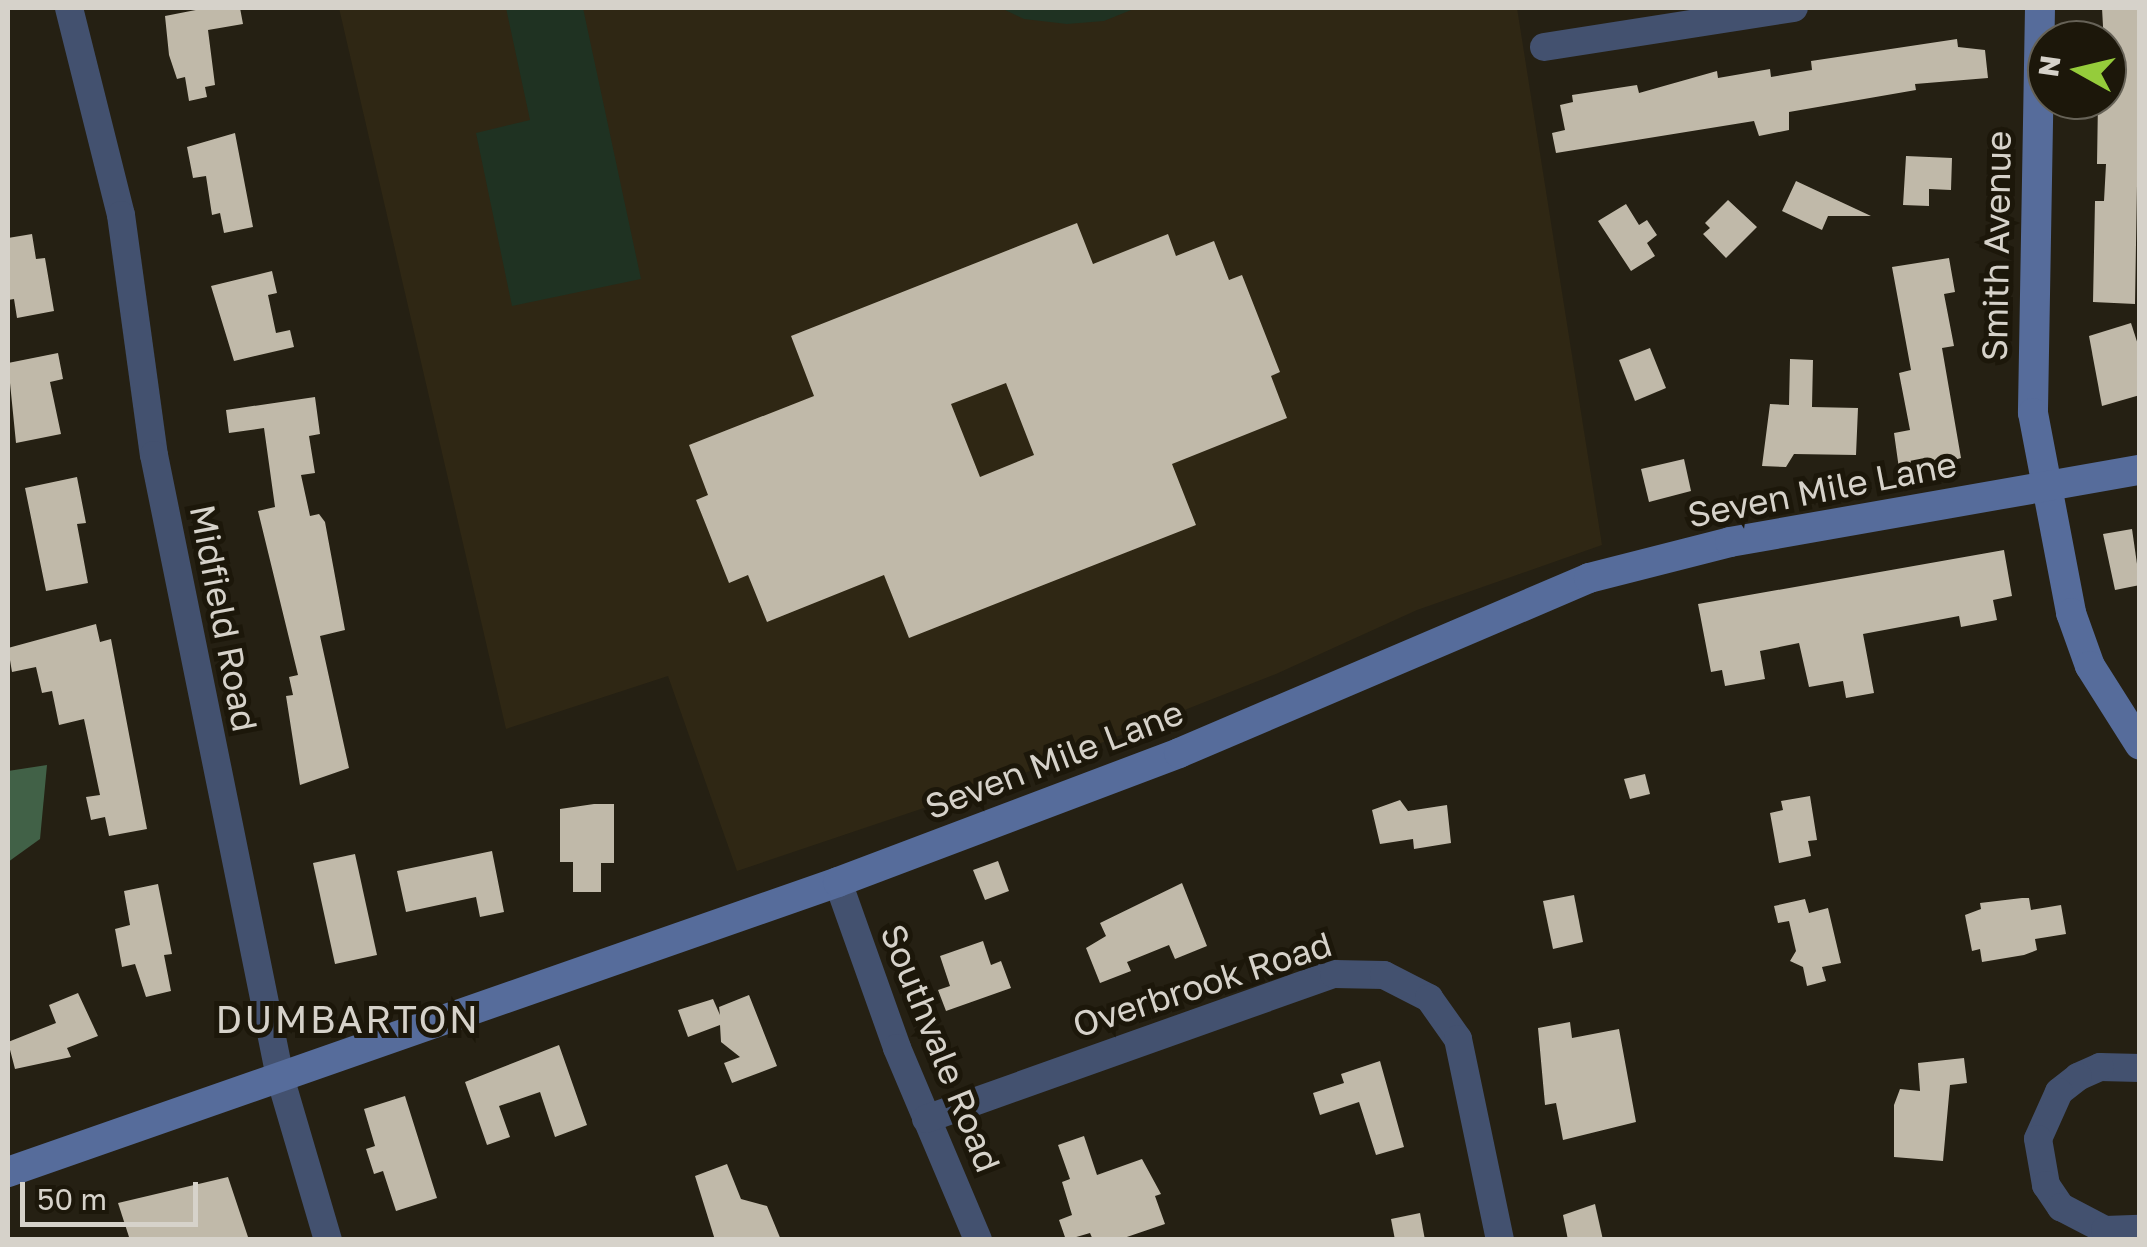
<!DOCTYPE html>
<style>
body{margin:0}
#map{position:relative;width:2147px;height:1247px;overflow:hidden;background:#252013;font-family:"Golos Text",sans-serif}
div>[style]{position:absolute}
.built>*{inset:0;background:#2f2714}
.green>*{inset:0;background:#1f3222}
.forest>*{inset:0;background:#416147}
.building>*{inset:0;background:#c0b9a9}
.street>*{height:28px;margin:-14px;padding:0 14px;transform-origin:14px;border-radius:14px;background:#43516f}
.secondary>*{height:30px;margin:-15px;padding:0 15px;transform-origin:15px;border-radius:15px;background:#566c9b}
span{translate:-50% -50%;white-space:nowrap;text-align:center;line-height:1.15;-webkit-text-stroke:10px #1c170a;paint-order:stroke}
.street-label{font-size:35px;color:#d6d2ca}
.neighbourhood-label{font-size:38px;color:#d6d2ca;letter-spacing:2.5px}
.frame{position:absolute;inset:0;border:10px solid #d6d2ca;pointer-events:none}
.north{position:absolute;left:2027px;top:20px;width:100px;height:100px;box-sizing:border-box;background:#1c170a;border:2px solid #666257;border-radius:50%;rotate:278deg;font-size:28px;font-weight:700;line-height:40px;text-align:center;color:#d6d2ca}
.north::after{content:'';display:block;margin:auto;width:35px;height:45px;background:#95cc3b;clip-path:polygon(50% 0,100% 100%,50% 72%,0 100%)}
.scale{position:absolute;left:20px;top:1182px;width:178px;height:45px;box-sizing:border-box;border:5px solid #d6d2ca;border-top:0;padding-left:12px;font-size:30px;line-height:35px;white-space:nowrap;color:#d6d2ca;-webkit-text-stroke:8px #1c170a;paint-order:stroke}
</style>
<div id="map">
<div class="built">
<div style="clip-path:polygon(339px 8px,1517px 8px,1602px 545px,1417px 610px,1276px 674px,1007px 780px,737px 871px,668px 676px,506px 729px)"></div>
</div>
<div class="green">
<div style="clip-path:polygon(506px 8px,583px 8px,641px 279px,512px 306px,476px 133px,530px 120px)"></div>
<div style="clip-path:polygon(1001px 8px,1136px 8px,1104px 21px,1067px 24px,1024px 19px)"></div>
</div>
<div class="forest">
<div style="clip-path:polygon(47px 765px,40px 839px,8px 862px,8px 771px)"></div>
</div>
<div class="building">
<div style="clip-path:polygon(206px 8px,240px 8px,243px 24px,208px 30px,215px 85px,205px 87px,207px 97px,189px 101px,185px 77px,177px 79px,169px 55px,165px 16px)"></div>
<div style="clip-path:polygon(2102px 8px,2140px 8px,2135px 304px,2093px 302px,2095px 201px,2104px 201px,2106px 164px,2097px 164px,2098px 100px,2107px 100px)"></div>
<div style="clip-path:polygon(1957px 39px,1958px 47px,1985px 50px,1988px 78px,1915px 84px,1916px 90px,1789px 112px,1789px 130px,1759px 136px,1754px 121px,1556px 153px,1552px 133px,1565px 130px,1560px 105px,1573px 102px,1572px 95px,1637px 85px,1639px 93px,1717px 71px,1718px 78px,1770px 69px,1771px 77px,1812px 70px,1811px 61px)"></div>
<div style="clip-path:polygon(235px 133px,253px 227px,224px 233px,220px 213px,212px 215px,206px 176px,193px 178px,187px 147px)"></div>
<div style="clip-path:polygon(1906px 156px,1952px 158px,1951px 190px,1929px 189px,1929px 206px,1903px 205px)"></div>
<div style="clip-path:polygon(1796px 181px,1871px 216px,1828px 216px,1822px 230px,1782px 211px)"></div>
<div style="clip-path:polygon(1728px 200px,1757px 227px,1726px 258px,1703px 234px,1710px 228px,1705px 223px)"></div>
<div style="clip-path:polygon(1626px 204px,1639px 225px,1647px 220px,1657px 235px,1647px 243px,1655px 256px,1631px 271px,1598px 221px)"></div>
<div style="clip-path:polygon(evenodd,1077px 223px,1093px 264px,1168px 234px,1176px 256px,1214px 241px,1229px 280px,1242px 275px,1280px 372px,1271px 376px,1287px 418px,1172px 464px,1196px 525px,909px 638px,884px 575px,767px 622px,748px 575px,729px 583px,696px 500px,708px 495px,689px 445px,814px 396px,791px 336px,1077px 223px,1006px 383px,1034px 455px,980px 477px,951px 404px,1006px 383px)"></div>
<div style="clip-path:polygon(32px 234px,36px 259px,45px 258px,54px 311px,17px 318px,14px 299px,8px 300px,8px 238px)"></div>
<div style="clip-path:polygon(1949px 258px,1955px 292px,1944px 294px,1954px 346px,1942px 348px,1961px 458px,1900px 476px,1894px 433px,1910px 430px,1899px 373px,1911px 370px,1892px 267px)"></div>
<div style="clip-path:polygon(272px 271px,277px 293px,268px 295px,276px 333px,290px 330px,294px 347px,234px 361px,211px 286px)"></div>
<div style="clip-path:polygon(2131px 323px,2140px 351px,2140px 395px,2102px 406px,2089px 336px)"></div>
<div style="clip-path:polygon(1650px 348px,1666px 388px,1635px 401px,1619px 360px)"></div>
<div style="clip-path:polygon(58px 353px,63px 379px,50px 382px,61px 434px,16px 443px,8px 363px)"></div>
<div style="clip-path:polygon(1790px 359px,1813px 360px,1812px 407px,1858px 408px,1856px 455px,1794px 454px,1786px 467px,1762px 466px,1770px 404px,1789px 405px)"></div>
<div style="clip-path:polygon(315px 397px,320px 434px,309px 436px,315px 473px,301px 475px,310px 516px,319px 514px,325px 522px,345px 630px,320px 636px,349px 768px,300px 785px,286px 696px,293px 695px,289px 677px,298px 675px,258px 511px,275px 507px,264px 428px,229px 433px,226px 410px)"></div>
<div style="clip-path:polygon(1684px 459px,1691px 491px,1649px 502px,1641px 469px)"></div>
<div style="clip-path:polygon(77px 477px,86px 523px,77px 524px,88px 583px,46px 591px,25px 488px)"></div>
<div style="clip-path:polygon(2132px 529px,2140px 585px,2115px 590px,2103px 534px)"></div>
<div style="clip-path:polygon(2004px 550px,2012px 596px,1993px 600px,1997px 620px,1961px 627px,1959px 616px,1863px 634px,1874px 693px,1846px 698px,1843px 681px,1809px 687px,1799px 643px,1760px 651px,1765px 679px,1725px 686px,1722px 670px,1711px 672px,1698px 604px)"></div>
<div style="clip-path:polygon(96px 624px,100px 642px,111px 639px,147px 829px,109px 836px,105px 817px,91px 820px,86px 797px,100px 795px,84px 719px,59px 725px,52px 691px,42px 693px,36px 667px,12px 672px,8px 648px)"></div>
<div style="clip-path:polygon(1645px 774px,1650px 794px,1630px 799px,1624px 779px)"></div>
<div style="clip-path:polygon(1810px 796px,1817px 840px,1808px 841px,1811px 856px,1779px 863px,1770px 813px,1783px 810px,1781px 801px)"></div>
<div style="clip-path:polygon(1400px 800px,1408px 811px,1447px 805px,1451px 843px,1414px 849px,1413px 839px,1380px 844px,1372px 810px)"></div>
<div style="clip-path:polygon(594px 804px,614px 804px,614px 863px,601px 863px,601px 892px,573px 892px,573px 862px,560px 862px,560px 809px)"></div>
<div style="clip-path:polygon(492px 851px,504px 912px,480px 917px,476px 897px,406px 912px,397px 871px)"></div>
<div style="clip-path:polygon(355px 854px,377px 955px,335px 964px,313px 863px)"></div>
<div style="clip-path:polygon(998px 861px,1009px 891px,985px 900px,973px 870px)"></div>
<div style="clip-path:polygon(1182px 883px,1207px 946px,1175px 959px,1169px 945px,1127px 962px,1131px 971px,1100px 983px,1086px 948px,1106px 936px,1100px 923px)"></div>
<div style="clip-path:polygon(158px 884px,172px 954px,164px 955px,171px 991px,146px 997px,135px 964px,122px 967px,115px 929px,130px 925px,124px 891px)"></div>
<div style="clip-path:polygon(1574px 895px,1583px 942px,1553px 949px,1543px 901px)"></div>
<div style="clip-path:polygon(2022px 898px,2029px 898px,2031px 910px,2061px 905px,2066px 934px,2035px 939px,2037px 950px,2024px 955px,1982px 962px,1980px 949px,1972px 951px,1965px 915px,1981px 909px,1980px 903px)"></div>
<div style="clip-path:polygon(1805px 899px,1809px 913px,1828px 908px,1841px 963px,1822px 967px,1826px 981px,1807px 986px,1803px 967px,1790px 961px,1796px 951px,1789px 921px,1778px 923px,1774px 906px)"></div>
<div style="clip-path:polygon(983px 941px,991px 965px,1001px 961px,1011px 988px,946px 1011px,938px 990px,950px 986px,940px 956px)"></div>
<div style="clip-path:polygon(78px 993px,98px 1036px,67px 1048px,71px 1057px,15px 1069px,8px 1042px,56px 1023px,49px 1005px)"></div>
<div style="clip-path:polygon(749px 995px,777px 1066px,732px 1083px,724px 1063px,740px 1057px,721px 1042px,720px 1025px,688px 1037px,678px 1010px,713px 999px,720px 1015px,719px 1007px)"></div>
<div style="clip-path:polygon(1570px 1022px,1572px 1038px,1619px 1029px,1636px 1122px,1563px 1140px,1556px 1103px,1545px 1105px,1538px 1028px)"></div>
<div style="clip-path:polygon(559px 1045px,587px 1125px,555px 1137px,540px 1092px,499px 1106px,510px 1137px,487px 1145px,465px 1082px)"></div>
<div style="clip-path:polygon(1964px 1058px,1967px 1083px,1950px 1085px,1943px 1161px,1894px 1157px,1894px 1105px,1900px 1089px,1920px 1091px,1918px 1063px)"></div>
<div style="clip-path:polygon(1380px 1061px,1404px 1147px,1376px 1155px,1359px 1102px,1320px 1115px,1313px 1093px,1344px 1083px,1341px 1074px)"></div>
<div style="clip-path:polygon(405px 1096px,437px 1198px,396px 1211px,383px 1171px,374px 1174px,366px 1149px,375px 1146px,364px 1109px)"></div>
<div style="clip-path:polygon(1084px 1136px,1097px 1175px,1142px 1159px,1161px 1194px,1155px 1196px,1165px 1224px,1118px 1240px,1093px 1240px,1090px 1233px,1066px 1240px,1059px 1220px,1072px 1215px,1062px 1182px,1070px 1179px,1058px 1145px)"></div>
<div style="clip-path:polygon(727px 1164px,741px 1199px,767px 1206px,781px 1240px,715px 1240px,695px 1176px)"></div>
<div style="clip-path:polygon(228px 1177px,249px 1240px,130px 1240px,118px 1203px)"></div>
<div style="clip-path:polygon(1595px 1204px,1603px 1240px,1568px 1240px,1563px 1215px)"></div>
<div style="clip-path:polygon(1420px 1213px,1425px 1240px,1395px 1240px,1391px 1219px)"></div>
</div>
<div class="street">
<div style="left:69px;top:8px;width:213px;rotate:75.9deg"></div>
<div style="left:121px;top:215px;width:242px;rotate:82.2deg"></div>
<div style="left:154px;top:455px;width:635px;rotate:78.55deg"></div>
<div style="left:280px;top:1077px;width:170px;rotate:73.6deg"></div>
<div style="left:1544px;top:47px;width:253px;rotate:-8.9deg"></div>
<div style="left:838px;top:882px;width:176px;rotate:70.4deg"></div>
<div style="left:897px;top:1048px;width:208px;rotate:67.1deg"></div>
<div style="left:2140px;top:1068px;width:40px;rotate:-178.6deg"></div>
<div style="left:2100px;top:1067px;width:24px;rotate:156deg"></div>
<div style="left:2078px;top:1077px;width:24px;rotate:142deg"></div>
<div style="left:2059px;top:1092px;width:51px;rotate:114.1deg"></div>
<div style="left:2038px;top:1139px;width:47px;rotate:80.1deg"></div>
<div style="left:2046px;top:1185px;width:27px;rotate:56deg"></div>
<div style="left:2061px;top:1207px;width:50px;rotate:27.6deg"></div>
<div style="left:2105px;top:1230px;width:35px;rotate:-2deg"></div>
<div style="left:926px;top:1119px;width:433px;rotate:-19.6deg"></div>
<div style="left:1334px;top:974px;width:50px;rotate:1.1deg"></div>
<div style="left:1384px;top:975px;width:51px;rotate:27.1deg"></div>
<div style="left:1429px;top:998px;width:50px;rotate:54.7deg"></div>
<div style="left:1458px;top:1039px;width:205px;rotate:78.2deg"></div>
</div>
<div class="secondary">
<div style="left:2040px;top:8px;width:405px;rotate:91deg"></div>
<div style="left:2033px;top:413px;width:204px;rotate:79.2deg"></div>
<div style="left:2071px;top:613px;width:56px;rotate:70.3deg"></div>
<div style="left:2090px;top:666px;width:93px;rotate:57.7deg"></div>
<div style="left:8px;top:1172px;width:879px;rotate:-19.26deg"></div>
<div style="left:838px;top:882px;width:365px;rotate:-20.7deg"></div>
<div style="left:1179px;top:753px;width:446px;rotate:-23.1deg"></div>
<div style="left:1589px;top:578px;width:146px;rotate:-14.3deg"></div>
<div style="left:1730px;top:542px;width:416px;rotate:-10deg"></div>
</div>
<div class="street-label">
<span style="left:1996px;top:246px;rotate:-89deg">Smith Avenue</span>
<span style="left:1822px;top:489px;rotate:-11deg">Seven Mile Lane</span>
<span style="left:224px;top:618px;rotate:79deg">Midfield Road</span>
<span style="left:1054px;top:759px;rotate:-21deg">Seven Mile Lane</span>
<span style="left:1202px;top:984px;rotate:-18deg">Overbrook Road</span>
<span style="left:941px;top:1048px;rotate:68deg">Southvale Road</span>
</div>
<div class="neighbourhood-label">
<span style="left:348px;top:1019px">DUMBARTON</span>
</div>
<div class="frame"></div>
<div class="north">N</div>
<div class="scale">50 m</div>
</div>
